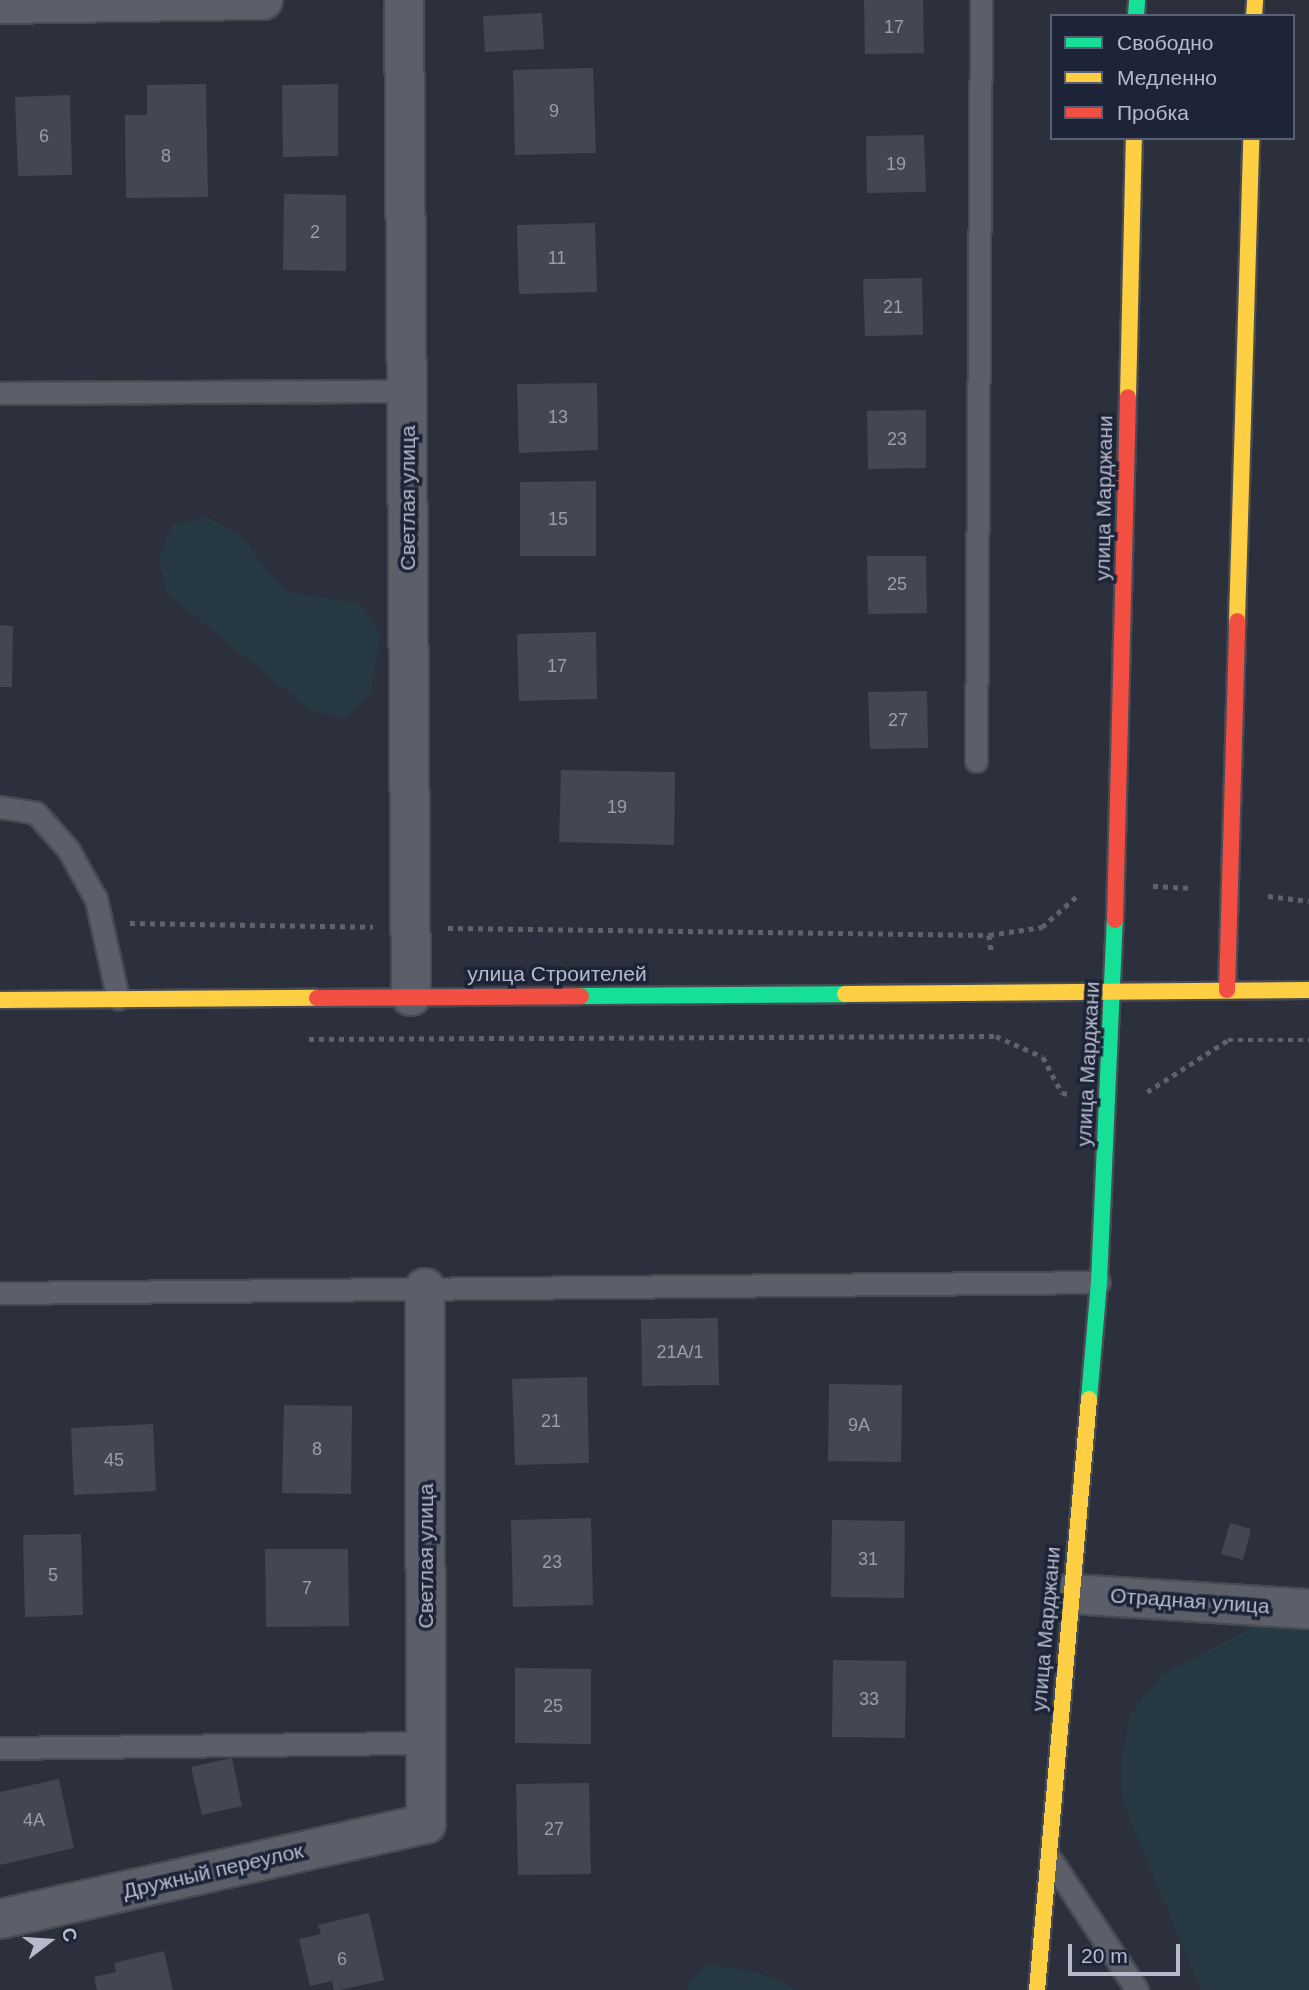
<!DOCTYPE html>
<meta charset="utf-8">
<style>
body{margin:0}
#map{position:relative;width:1309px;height:1990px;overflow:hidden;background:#2b303c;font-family:Arial,sans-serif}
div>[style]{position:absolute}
.green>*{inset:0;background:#273a43}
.building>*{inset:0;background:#434751}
.path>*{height:4.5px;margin-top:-2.25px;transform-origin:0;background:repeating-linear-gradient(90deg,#5e626b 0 5px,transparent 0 10px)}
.roads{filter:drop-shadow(2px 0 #484b54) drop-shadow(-2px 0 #484b54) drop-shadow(0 2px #484b54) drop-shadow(0 -2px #484b54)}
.lane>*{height:21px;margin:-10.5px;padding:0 10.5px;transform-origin:10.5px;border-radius:10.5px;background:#5c5f69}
.street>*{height:38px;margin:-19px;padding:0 19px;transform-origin:19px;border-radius:19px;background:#5c5f69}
.fast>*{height:16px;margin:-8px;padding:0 8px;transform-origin:8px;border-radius:8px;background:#16e098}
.slow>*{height:16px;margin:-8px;padding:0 8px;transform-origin:8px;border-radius:8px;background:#ffcf43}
.jam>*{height:16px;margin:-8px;padding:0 8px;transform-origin:8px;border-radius:8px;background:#f24e42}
span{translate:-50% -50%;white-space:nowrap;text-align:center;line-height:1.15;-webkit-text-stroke:7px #1d2437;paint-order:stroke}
.number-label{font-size:18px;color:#999ead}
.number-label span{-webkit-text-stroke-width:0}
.street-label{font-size:21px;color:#b6bbcc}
.legend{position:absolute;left:1050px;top:14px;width:245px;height:126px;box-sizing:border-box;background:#1d2437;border:2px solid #5a6073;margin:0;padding:9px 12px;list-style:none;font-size:21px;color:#b6bbcc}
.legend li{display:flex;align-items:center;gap:14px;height:35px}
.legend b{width:35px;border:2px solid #5a6073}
.north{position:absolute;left:14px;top:1906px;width:70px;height:70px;-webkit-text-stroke:5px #1d2437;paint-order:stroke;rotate:73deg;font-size:19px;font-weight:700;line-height:28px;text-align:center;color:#b6bbcc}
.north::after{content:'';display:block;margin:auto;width:24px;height:32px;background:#b6bbcc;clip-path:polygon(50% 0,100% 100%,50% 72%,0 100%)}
.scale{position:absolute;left:1068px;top:1944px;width:112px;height:32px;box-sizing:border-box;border:4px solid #b6bbcc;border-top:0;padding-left:9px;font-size:21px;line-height:24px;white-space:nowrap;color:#b6bbcc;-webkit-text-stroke:5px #1d2437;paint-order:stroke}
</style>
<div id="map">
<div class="green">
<div style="clip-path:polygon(207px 517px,239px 535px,286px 592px,359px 603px,380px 635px,370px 692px,344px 718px,310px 710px,167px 593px,158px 559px,172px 525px)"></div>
<div style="clip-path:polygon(1309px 1625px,1309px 1990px,1201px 1990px,1123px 1802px,1121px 1758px,1131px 1713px,1162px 1675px,1255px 1626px)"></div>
<div style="clip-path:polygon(708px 1965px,758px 1972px,796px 1990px,688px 1990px,688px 1984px)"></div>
</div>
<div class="building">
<div style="clip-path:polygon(864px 0,923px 0,924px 53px,865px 54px)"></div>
<div style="clip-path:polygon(542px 13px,544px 49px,485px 52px,483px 16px)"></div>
<div style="clip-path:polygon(593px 68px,596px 153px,515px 155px,513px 70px)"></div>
<div style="clip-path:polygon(206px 84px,208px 197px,126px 198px,125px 115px,147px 115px,147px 85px)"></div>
<div style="clip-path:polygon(338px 84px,338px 156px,283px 157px,282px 85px)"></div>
<div style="clip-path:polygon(70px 95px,72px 175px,18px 176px,15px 97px)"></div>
<div style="clip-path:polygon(924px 135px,926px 192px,867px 193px,866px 136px)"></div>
<div style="clip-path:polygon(284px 194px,346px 195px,346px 271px,283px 270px)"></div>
<div style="clip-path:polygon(595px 223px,597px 292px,519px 294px,517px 225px)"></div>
<div style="clip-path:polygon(922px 278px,923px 335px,865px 336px,863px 279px)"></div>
<div style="clip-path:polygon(597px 383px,598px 450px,519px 453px,517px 384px)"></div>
<div style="clip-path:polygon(926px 410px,926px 468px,868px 469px,867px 411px)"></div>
<div style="clip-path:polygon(596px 481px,596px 556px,520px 556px,520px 482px)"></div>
<div style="clip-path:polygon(867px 556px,926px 556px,927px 613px,868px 614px)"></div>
<div style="clip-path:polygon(0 625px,13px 626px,12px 687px,0 687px)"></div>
<div style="clip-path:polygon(596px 632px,597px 699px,519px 701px,517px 634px)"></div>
<div style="clip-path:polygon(927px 691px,928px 748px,870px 749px,868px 692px)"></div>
<div style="clip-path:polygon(561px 770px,675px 772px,674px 845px,559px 842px)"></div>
<div style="clip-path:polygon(718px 1318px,719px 1385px,642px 1386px,641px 1319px)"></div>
<div style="clip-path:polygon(587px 1377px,589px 1463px,515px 1465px,512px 1379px)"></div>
<div style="clip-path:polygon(829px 1384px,902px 1385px,901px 1462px,828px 1461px)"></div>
<div style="clip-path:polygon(284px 1405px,352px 1406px,351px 1494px,282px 1493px)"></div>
<div style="clip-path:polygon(153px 1424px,156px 1491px,74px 1495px,71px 1428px)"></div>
<div style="clip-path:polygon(591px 1518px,593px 1605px,513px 1607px,511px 1520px)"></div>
<div style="clip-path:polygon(832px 1520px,905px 1521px,904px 1598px,831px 1597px)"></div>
<div style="clip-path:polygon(1230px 1523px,1251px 1529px,1243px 1560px,1221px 1554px)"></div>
<div style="clip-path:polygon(81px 1534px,83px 1615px,25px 1617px,23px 1535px)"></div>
<div style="clip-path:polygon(265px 1549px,348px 1549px,349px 1626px,266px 1627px)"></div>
<div style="clip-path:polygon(833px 1660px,906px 1661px,905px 1738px,832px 1737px)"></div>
<div style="clip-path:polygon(515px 1668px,591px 1669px,591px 1744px,515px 1743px)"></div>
<div style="clip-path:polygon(232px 1758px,242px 1806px,202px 1815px,191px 1767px)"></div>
<div style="clip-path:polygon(59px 1779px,74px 1848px,0 1865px,0 1792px)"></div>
<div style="clip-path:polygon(589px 1783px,591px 1874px,518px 1875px,516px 1784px)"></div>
<div style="clip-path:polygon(369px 1913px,384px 1980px,340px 1990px,334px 1990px,332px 1981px,310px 1986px,299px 1939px,321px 1934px,318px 1925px)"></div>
<div style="clip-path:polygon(164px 1951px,173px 1990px,97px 1990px,94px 1977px,116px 1972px,114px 1963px)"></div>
</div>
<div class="path">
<div style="left:1153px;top:886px;width:40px;rotate:2.9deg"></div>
<div style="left:1268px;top:896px;width:41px;rotate:7deg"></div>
<div style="left:130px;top:923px;width:243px;rotate:0.9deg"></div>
<div style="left:448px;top:928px;width:541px;rotate:0.74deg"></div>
<div style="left:989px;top:935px;width:54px;rotate:-8.6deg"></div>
<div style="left:1042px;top:927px;width:48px;rotate:-41.6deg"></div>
<div style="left:989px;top:935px;width:20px;rotate:81deg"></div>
<div style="left:309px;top:1039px;width:687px;rotate:-0.25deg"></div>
<div style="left:996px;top:1036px;width:51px;rotate:24.1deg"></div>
<div style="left:1043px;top:1057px;width:41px;rotate:62.2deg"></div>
<div style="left:1062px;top:1093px;width:10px;rotate:6deg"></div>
<div style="left:1147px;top:1092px;width:96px;rotate:-32.7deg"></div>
<div style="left:1228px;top:1040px;width:81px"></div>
</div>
<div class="roads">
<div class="lane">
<div style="left:0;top:393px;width:407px;rotate:-0.3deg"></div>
<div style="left:976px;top:761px;width:761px;rotate:-89.62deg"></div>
<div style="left:0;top:807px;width:36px;rotate:9deg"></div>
<div style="left:36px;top:813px;width:48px;rotate:48.4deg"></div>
<div style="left:68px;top:849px;width:57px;rotate:60.8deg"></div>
<div style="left:96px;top:899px;width:102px;rotate:77.6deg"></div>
<div style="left:0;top:1293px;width:1099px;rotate:-0.57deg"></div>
<div style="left:0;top:1748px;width:427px;rotate:-0.7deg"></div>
<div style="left:1051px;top:1860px;width:156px;rotate:56.5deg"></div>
</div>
<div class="street">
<div style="left:404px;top:0;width:996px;rotate:89.6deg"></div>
<div style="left:0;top:4px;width:263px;rotate:-0.9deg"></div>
<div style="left:1070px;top:1594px;width:239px;rotate:3.6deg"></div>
<div style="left:0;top:1919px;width:436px;rotate:-12.6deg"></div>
<div style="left:426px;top:1824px;width:536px;rotate:-90.11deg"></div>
</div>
<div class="fast">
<div style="left:1136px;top:16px;width:16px;rotate:-86deg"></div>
<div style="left:581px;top:996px;width:264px;rotate:-0.4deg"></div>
<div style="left:1089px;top:1399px;width:117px;rotate:-85.1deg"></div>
<div style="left:1099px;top:1282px;width:362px;rotate:-87.5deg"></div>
</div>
<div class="slow">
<div style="left:1254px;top:16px;width:16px;rotate:-86deg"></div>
<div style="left:1128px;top:397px;width:259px;rotate:-88.7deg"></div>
<div style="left:1237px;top:621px;width:483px;rotate:-88.3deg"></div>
<div style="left:845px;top:994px;width:464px;rotate:-0.5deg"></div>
<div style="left:0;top:1000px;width:317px;rotate:-0.4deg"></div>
<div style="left:1037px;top:1990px;width:593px;rotate:-84.97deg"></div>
</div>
<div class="jam">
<div style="left:1115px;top:920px;width:523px;rotate:-88.58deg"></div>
<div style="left:1227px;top:990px;width:369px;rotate:-88.4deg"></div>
<div style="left:317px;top:998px;width:264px;rotate:-0.4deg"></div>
</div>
</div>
<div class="number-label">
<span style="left:894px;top:27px">17</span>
<span style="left:554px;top:111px">9</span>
<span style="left:44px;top:136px">6</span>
<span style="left:166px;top:156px">8</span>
<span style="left:896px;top:164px">19</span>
<span style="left:315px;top:232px">2</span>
<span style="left:557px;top:258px">11</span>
<span style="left:893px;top:307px">21</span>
<span style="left:558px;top:417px">13</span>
<span style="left:897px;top:439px">23</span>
<span style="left:558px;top:519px">15</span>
<span style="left:897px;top:584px">25</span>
<span style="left:557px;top:666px">17</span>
<span style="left:898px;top:720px">27</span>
<span style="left:617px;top:807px">19</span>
<span style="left:680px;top:1352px">21А/1</span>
<span style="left:551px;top:1421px">21</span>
<span style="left:859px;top:1425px">9А</span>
<span style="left:317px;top:1449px">8</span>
<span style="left:114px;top:1460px">45</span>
<span style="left:868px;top:1559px">31</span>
<span style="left:552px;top:1562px">23</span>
<span style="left:53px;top:1575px">5</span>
<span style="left:307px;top:1588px">7</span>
<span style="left:869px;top:1699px">33</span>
<span style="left:553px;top:1706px">25</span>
<span style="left:34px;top:1820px">4А</span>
<span style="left:554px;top:1829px">27</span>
<span style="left:342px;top:1959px">6</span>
</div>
<div class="street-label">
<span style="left:408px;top:498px;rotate:-90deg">Светлая улица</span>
<span style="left:1104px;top:498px;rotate:-89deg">улица Марджани</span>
<span style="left:557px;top:974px">улица Строителей</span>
<span style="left:1088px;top:1064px;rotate:-87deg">улица Марджани</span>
<span style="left:426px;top:1556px;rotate:-90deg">Светлая улица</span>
<span style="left:1190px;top:1601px;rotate:4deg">Отрадная улица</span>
<span style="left:1046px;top:1629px;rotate:-85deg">улица Марджани</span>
<span style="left:213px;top:1871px;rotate:-13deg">Дружный переулок</span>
</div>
<ul class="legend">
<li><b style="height:9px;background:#16e098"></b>Свободно</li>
<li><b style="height:9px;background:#ffcf43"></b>Медленно</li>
<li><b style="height:9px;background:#f24e42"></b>Пробка</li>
</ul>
<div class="north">С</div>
<div class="scale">20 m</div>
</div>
